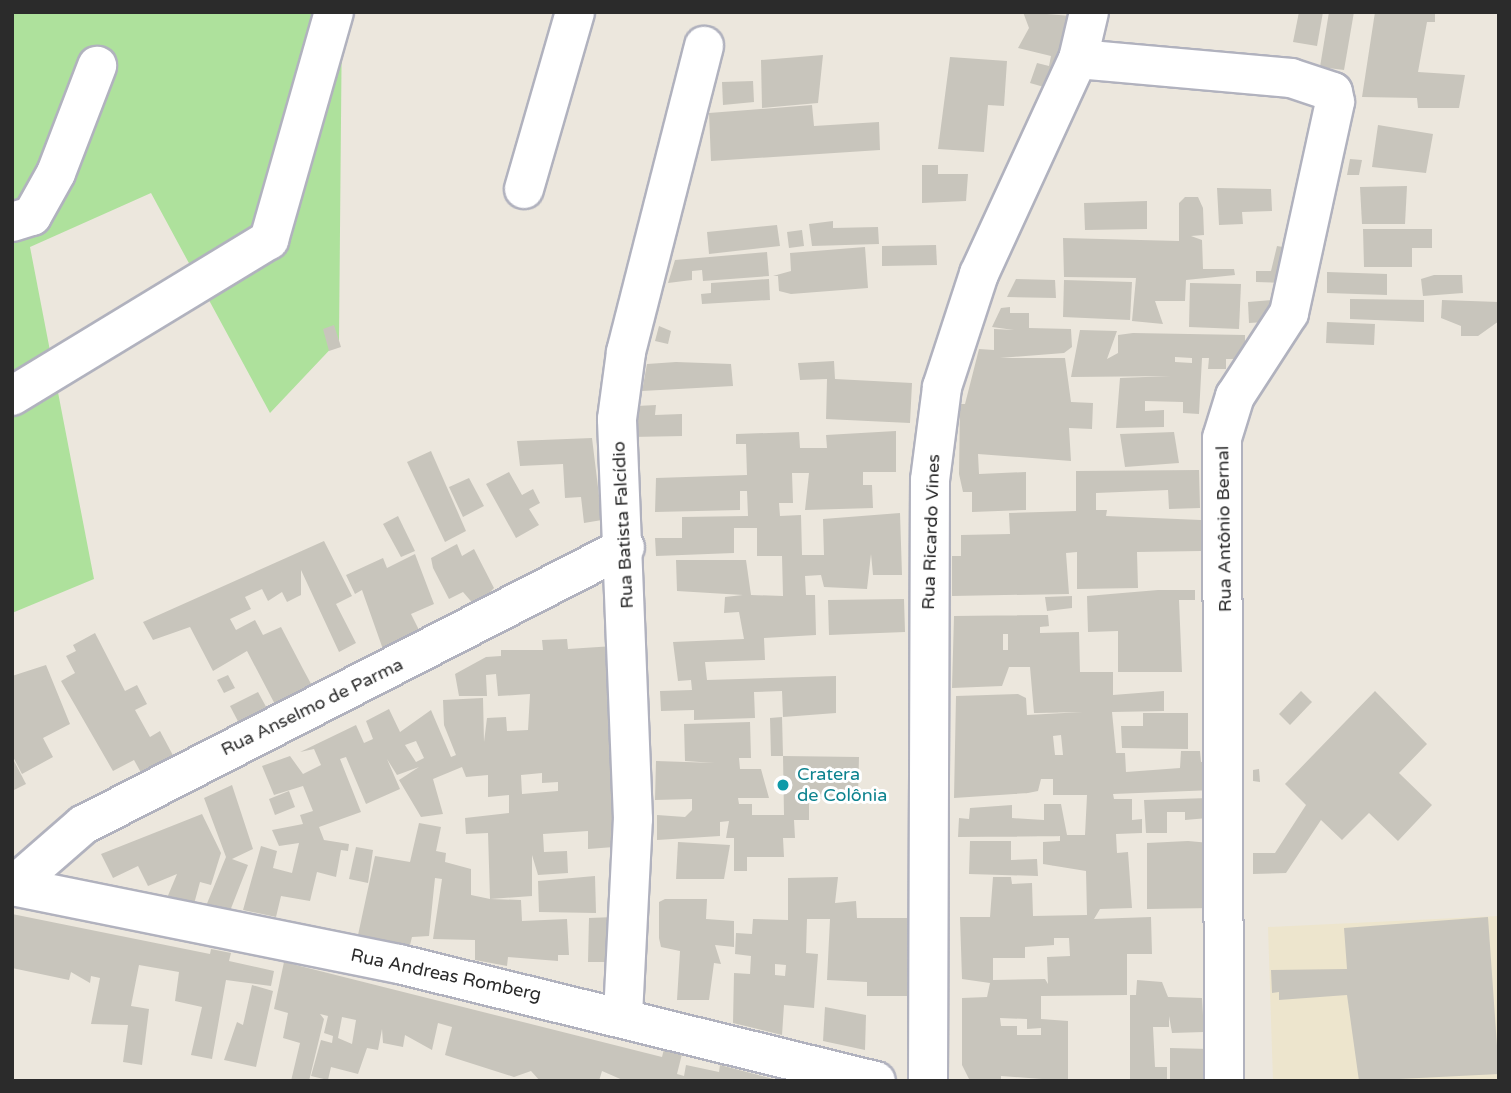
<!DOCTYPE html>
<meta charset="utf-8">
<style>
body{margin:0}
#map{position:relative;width:1511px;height:1093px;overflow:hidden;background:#ece7dd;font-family:"Varela Round",sans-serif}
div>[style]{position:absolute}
.education>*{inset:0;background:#ede5cd}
.green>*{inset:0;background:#aee19c}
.building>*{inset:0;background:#c8c5bc}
.roads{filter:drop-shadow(2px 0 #b1b2be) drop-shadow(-2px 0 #b1b2be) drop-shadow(0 2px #b1b2be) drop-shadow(0 -2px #b1b2be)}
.minor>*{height:38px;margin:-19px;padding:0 19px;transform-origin:19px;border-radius:19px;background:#fff}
.dots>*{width:19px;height:19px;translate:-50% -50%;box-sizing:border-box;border:4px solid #fff;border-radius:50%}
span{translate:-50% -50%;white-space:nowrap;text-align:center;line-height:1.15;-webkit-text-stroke:6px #fff;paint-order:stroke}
.street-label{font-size:18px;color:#2b2b2b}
.culture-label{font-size:18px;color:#0d838f}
.left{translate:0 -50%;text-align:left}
.frame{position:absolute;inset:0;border:14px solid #2b2b2b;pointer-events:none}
</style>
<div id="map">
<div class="education">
<div style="clip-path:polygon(1499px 916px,1499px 1081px,1273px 1081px,1268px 927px)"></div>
</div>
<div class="green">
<div style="clip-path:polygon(12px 12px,342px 12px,339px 340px,270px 413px,151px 193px,30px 247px,94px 579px,12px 613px)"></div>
</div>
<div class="building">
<div style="clip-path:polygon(1023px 12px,1071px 16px,1051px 89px,1030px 83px,1037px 63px,1049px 66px,1051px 56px,1018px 48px,1029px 28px)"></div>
<div style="clip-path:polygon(1299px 12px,1323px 12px,1317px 46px,1293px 42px)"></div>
<div style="clip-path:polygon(1329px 12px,1354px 12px,1344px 70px,1320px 67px)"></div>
<div style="clip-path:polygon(1375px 12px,1435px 12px,1435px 22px,1427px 22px,1418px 72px,1465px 75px,1459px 108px,1418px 108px,1417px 98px,1362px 97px)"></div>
<div style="clip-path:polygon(823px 55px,818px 103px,762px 108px,761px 60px)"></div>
<div style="clip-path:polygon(950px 57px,1007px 61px,1004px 106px,988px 105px,984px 152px,938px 149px)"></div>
<div style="clip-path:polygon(753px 81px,754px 102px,723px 105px,722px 82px)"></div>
<div style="clip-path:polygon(812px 105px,814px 126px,879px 122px,880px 150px,711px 161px,709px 113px)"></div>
<div style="clip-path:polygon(1378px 125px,1433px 134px,1426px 173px,1372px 167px)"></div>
<div style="clip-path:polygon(1350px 159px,1362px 160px,1359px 175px,1347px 175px)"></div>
<div style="clip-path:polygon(922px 165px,938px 165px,938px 174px,968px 174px,966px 201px,922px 203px)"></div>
<div style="clip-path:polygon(1407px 186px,1405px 224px,1362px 224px,1360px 187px)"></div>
<div style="clip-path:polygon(1217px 188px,1271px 189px,1272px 211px,1242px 212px,1243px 224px,1219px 225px)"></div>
<div style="clip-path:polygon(1185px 197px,1198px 197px,1203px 208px,1204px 235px,1191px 236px,1202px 240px,1203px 269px,1234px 269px,1235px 275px,1186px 280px,1185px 301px,1155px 301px,1163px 324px,1132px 321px,1136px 278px,1064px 277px,1063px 238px,1179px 241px,1179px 203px)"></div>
<div style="clip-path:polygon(1147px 201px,1147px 229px,1085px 230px,1084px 203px)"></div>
<div style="clip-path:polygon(833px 221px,833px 228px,878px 227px,879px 244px,812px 246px,809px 224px)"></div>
<div style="clip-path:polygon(777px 225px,780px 246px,709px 254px,707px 232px)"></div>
<div style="clip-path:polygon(1363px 229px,1432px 229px,1432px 248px,1412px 248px,1412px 267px,1364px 267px)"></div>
<div style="clip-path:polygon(802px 230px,804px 246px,789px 248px,787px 232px)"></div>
<div style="clip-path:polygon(936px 245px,937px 265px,882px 266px,882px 246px)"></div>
<div style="clip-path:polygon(1277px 246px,1300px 250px,1292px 283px,1256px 282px,1256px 271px,1271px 271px)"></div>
<div style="clip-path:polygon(865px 247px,868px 288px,791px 294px,779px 291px,778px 276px,773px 276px,791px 271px,790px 253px)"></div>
<div style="clip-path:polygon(767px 252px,769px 276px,703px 281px,702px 270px,692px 271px,692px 280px,668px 283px,675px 260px)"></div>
<div style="clip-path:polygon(1327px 272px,1387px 274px,1387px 295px,1327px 293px)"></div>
<div style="clip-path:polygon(1434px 275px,1462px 275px,1463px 293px,1423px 296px,1421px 279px)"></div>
<div style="clip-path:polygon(769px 279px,770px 300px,702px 304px,701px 294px,711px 293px,711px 283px)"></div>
<div style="clip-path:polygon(1016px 279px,1055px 280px,1056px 298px,1007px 297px)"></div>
<div style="clip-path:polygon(1064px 280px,1132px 282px,1130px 320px,1063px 317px)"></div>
<div style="clip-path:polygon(1190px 283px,1241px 284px,1239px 329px,1189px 327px)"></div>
<div style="clip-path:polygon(1286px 299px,1280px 321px,1249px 323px,1248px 302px)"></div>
<div style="clip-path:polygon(1350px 299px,1424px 300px,1424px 322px,1350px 319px)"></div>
<div style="clip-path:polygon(1442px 300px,1499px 302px,1499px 321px,1478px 336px,1461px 336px,1461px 326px,1441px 318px)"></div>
<div style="clip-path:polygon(1010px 307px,1010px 313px,1029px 313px,1029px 328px,1071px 329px,1072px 347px,1064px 353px,1000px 358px,1065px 358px,1071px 402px,1093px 403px,1092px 429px,1069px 428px,1071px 461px,978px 454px,979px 474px,1026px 472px,1026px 510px,972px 512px,972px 492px,963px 492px,959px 474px,960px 404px,965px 404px,979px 349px,994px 350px,994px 329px,1014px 330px,992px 327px,1001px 308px)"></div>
<div style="clip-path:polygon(1327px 322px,1375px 324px,1374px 345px,1326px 343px)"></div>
<div style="clip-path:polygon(334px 325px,341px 347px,329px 351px,323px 329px)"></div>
<div style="clip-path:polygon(659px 326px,671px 331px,668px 344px,655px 341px)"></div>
<div style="clip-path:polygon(evenodd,1080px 330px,1117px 331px,1107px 359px,1118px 353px,1118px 335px,1133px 333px,1245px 335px,1245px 359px,1226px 359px,1226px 369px,1208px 369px,1209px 358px,1202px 358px,1199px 414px,1183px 413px,1183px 402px,1145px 401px,1145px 411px,1164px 410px,1164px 427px,1116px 428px,1120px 378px,1171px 376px,1071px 377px,1080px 330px,1175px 357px,1192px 358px,1192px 363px,1175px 362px,1175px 357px)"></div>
<div style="clip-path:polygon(834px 361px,835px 379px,912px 383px,910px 423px,826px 419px,827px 379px,800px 380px,798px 363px)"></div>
<div style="clip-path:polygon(676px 362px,731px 364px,733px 386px,642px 391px,647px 364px)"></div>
<div style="clip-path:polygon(656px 405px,655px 415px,682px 414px,682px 436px,631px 437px,637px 406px)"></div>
<div style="clip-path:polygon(896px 431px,896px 472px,863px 472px,863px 485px,872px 485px,873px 508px,805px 510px,809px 473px,792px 473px,793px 503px,779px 503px,780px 516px,801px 515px,802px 555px,824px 555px,823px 519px,900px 513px,902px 575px,873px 575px,871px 554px,867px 589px,824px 587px,821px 575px,805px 576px,806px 595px,815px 595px,816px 635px,764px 638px,765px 660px,705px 662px,707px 680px,836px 676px,836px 713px,783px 717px,782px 691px,754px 692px,755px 718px,694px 720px,694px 710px,661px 711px,660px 691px,692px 690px,691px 680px,678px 681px,673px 642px,744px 639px,739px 612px,724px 613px,725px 597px,743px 595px,677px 591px,676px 560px,746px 560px,751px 595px,783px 596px,782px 556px,757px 556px,757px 528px,734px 528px,734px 553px,656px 556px,655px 538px,682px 538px,682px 517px,748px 516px,747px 491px,740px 491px,740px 510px,655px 512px,656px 478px,747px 475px,746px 444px,736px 444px,736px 434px,799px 432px,800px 448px,827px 448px,826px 435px)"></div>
<div style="clip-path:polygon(1174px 432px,1179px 463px,1125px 467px,1120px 434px)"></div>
<div style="clip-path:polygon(592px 438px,602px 520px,584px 523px,581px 497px,565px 498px,563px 464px,520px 466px,517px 441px)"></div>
<div style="clip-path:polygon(431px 451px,466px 531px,445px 542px,407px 462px)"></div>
<div style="clip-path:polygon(1199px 470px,1200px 508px,1169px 509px,1168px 490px,1096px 493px,1096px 510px,1107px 510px,1106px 516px,1201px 520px,1201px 551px,1137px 552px,1138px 588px,1077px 589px,1077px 552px,1066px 553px,1069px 594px,952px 596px,952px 556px,961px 556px,961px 535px,1010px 534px,1009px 513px,1076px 511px,1076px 471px)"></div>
<div style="clip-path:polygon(509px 472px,522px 495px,533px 489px,540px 503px,529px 509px,539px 525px,516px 538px,486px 484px)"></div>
<div style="clip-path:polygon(469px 478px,484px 506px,463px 517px,449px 487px)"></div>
<div style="clip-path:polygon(398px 516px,415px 551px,401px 557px,383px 524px)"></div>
<div style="clip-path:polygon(324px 541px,352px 596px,336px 604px,356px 643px,339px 652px,301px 570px,301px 595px,287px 602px,282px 592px,268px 601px,262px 589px,245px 597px,251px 609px,230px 619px,236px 630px,255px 620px,263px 635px,281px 627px,303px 669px,316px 693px,279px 712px,247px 651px,213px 671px,190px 627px,153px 640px,143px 622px)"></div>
<div style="clip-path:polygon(457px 544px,462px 556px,474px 549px,494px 588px,476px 607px,463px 592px,449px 599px,433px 568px,431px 558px)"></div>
<div style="clip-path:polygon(415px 554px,434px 604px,411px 614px,424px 640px,385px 655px,362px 590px,355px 594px,346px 575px,383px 558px,387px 568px)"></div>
<div style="clip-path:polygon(1158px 590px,1195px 590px,1195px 600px,1179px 600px,1182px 672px,1118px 672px,1118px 631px,1088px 632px,1087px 596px)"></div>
<div style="clip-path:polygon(1072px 596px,1072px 608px,1047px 611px,1045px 597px)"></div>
<div style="clip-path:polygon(904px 599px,905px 632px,829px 635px,828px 600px)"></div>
<div style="clip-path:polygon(evenodd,1048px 615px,1049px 626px,1040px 627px,1040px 633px,1079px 632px,1080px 672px,1113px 672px,1113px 695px,1164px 691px,1164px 711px,1112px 712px,1116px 753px,1125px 753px,1126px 772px,1180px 768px,1181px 751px,1200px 751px,1201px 762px,1212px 761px,1214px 790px,1113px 794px,1114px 799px,1132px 799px,1132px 820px,1142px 819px,1142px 833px,1116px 834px,1117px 853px,1128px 852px,1132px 908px,1100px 909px,1094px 919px,1151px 917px,1152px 954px,1127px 954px,1127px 995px,1041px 996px,1041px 1019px,1068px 1021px,1068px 1081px,1001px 1076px,1001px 1081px,970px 1081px,962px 1065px,962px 998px,987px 997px,990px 983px,962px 979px,960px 917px,990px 917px,993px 877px,1011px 877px,1012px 884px,1032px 883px,1033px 916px,1087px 915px,1086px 871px,1043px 864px,1043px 842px,1060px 841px,1060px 836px,958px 837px,959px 818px,969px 819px,970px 808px,1012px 805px,1012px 818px,1044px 820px,1044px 804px,1061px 804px,1067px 835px,1085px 835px,1087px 795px,1053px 795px,1053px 779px,1041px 779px,1038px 791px,1028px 793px,954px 798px,956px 696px,1018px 694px,1026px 698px,1027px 715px,1083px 712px,1034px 713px,1030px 667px,1009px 667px,1002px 686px,952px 688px,954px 616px,1048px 615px,1003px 634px,1008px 634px,1008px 650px,1003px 650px,1003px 634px,1048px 615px,1061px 735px,1063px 755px,1055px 755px,1053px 736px,1061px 735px,1048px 615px,1054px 938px,1069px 938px,1070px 956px,1047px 957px,1048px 984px,1045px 979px,993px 980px,993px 958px,1025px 958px,1025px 947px,1054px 945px,1054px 938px,1048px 615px,1000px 1018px,1027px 1019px,1027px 1029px,1041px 1028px,1041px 1035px,1017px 1035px,1017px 1026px,1001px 1026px,1000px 1018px)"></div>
<div style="clip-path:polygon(95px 633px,125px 691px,137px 685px,147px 704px,135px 710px,150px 737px,160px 731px,176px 761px,144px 778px,134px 760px,113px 771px,61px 681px,75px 673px,66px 656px,76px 651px,73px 645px)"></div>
<div style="clip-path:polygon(evenodd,567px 639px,568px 649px,614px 646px,614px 847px,588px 849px,588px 831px,543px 834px,544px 852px,567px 851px,568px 873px,538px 875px,532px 855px,532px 896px,490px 899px,521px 900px,522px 921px,567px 919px,569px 955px,558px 955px,558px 961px,508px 957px,507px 966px,475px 960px,475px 940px,433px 939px,442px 879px,435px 878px,429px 936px,412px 937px,410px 945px,358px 935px,375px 856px,410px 862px,419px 823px,441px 827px,436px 851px,446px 853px,445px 862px,471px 869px,471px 895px,490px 899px,488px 833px,466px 834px,465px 818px,509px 813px,509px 795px,488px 797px,488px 775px,466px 777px,462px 767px,433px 779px,443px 814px,421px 817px,399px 780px,419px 767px,397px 775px,387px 759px,400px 789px,366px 804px,346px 757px,340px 759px,361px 812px,319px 827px,324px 840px,349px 844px,348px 851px,341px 850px,336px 877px,317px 872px,310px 901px,281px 896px,276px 917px,243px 910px,261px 846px,277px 851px,273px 868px,292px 873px,299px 843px,279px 846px,272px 830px,303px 824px,300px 815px,313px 811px,303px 786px,274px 795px,262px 766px,290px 756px,303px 774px,321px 765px,314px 749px,300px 752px,356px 725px,364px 743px,373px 739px,366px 721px,389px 709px,400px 732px,431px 710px,451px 757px,456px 755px,444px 725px,443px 700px,483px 698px,484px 742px,487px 718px,506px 717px,507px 731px,528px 730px,530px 694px,498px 696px,496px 674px,486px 675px,487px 696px,459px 696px,455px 674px,486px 657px,501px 656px,501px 650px,543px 650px,542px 640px,567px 639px,416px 741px,424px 758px,416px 762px,405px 745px,416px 741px,567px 639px,542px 773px,542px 783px,558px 782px,558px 791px,522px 794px,521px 775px,542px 773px)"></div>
<div style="clip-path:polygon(46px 665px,70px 724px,43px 738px,53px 757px,22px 774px,12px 755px,12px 676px)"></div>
<div style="clip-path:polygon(228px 675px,235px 688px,224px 693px,217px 680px)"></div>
<div style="clip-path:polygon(1301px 691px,1312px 702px,1290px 725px,1279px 714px)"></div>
<div style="clip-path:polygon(1375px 691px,1427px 744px,1399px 773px,1432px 805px,1398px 841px,1369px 813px,1342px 840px,1321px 820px,1286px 873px,1253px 874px,1253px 853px,1275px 853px,1306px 805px,1285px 784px)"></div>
<div style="clip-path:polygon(258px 692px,270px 714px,242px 729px,230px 706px)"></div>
<div style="clip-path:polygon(1143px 713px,1188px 713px,1188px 749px,1122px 748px,1121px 726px,1143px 726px)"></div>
<div style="clip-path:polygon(782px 717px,783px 756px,771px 756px,770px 718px)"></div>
<div style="clip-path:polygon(750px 722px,751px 758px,739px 758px,740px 769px,761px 769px,769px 798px,738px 798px,739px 804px,752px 804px,752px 815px,784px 815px,783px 756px,859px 757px,858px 797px,809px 797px,809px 820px,794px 820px,795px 838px,783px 838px,784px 857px,747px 857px,747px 871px,734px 871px,734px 838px,726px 838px,729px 821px,720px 822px,720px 836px,657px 840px,657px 815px,685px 817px,692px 810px,692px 799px,655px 800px,656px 761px,715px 763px,685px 761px,684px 724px)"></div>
<div style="clip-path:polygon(12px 757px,26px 784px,12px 791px)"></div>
<div style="clip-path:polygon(1259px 769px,1260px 782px,1253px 781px,1253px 770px)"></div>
<div style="clip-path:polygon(232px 785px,253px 849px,232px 859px,248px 865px,230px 911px,206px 906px,226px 857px,204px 798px)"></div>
<div style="clip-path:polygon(289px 791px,295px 807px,275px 815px,269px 799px)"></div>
<div style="clip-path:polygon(1209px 798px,1208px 818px,1185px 820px,1185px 812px,1167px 812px,1167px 833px,1146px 833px,1144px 800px)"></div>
<div style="clip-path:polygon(202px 814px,221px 853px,211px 885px,200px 882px,194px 904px,167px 898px,177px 874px,148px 886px,138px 866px,113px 878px,101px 854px)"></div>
<div style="clip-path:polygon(970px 841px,1011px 841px,1011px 860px,1037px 859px,1038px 876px,969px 874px)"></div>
<div style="clip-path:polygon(1188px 841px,1210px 843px,1213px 908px,1147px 909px,1147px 843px)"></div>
<div style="clip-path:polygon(678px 842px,730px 845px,724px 879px,676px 879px)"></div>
<div style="clip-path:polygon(356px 847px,373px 850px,368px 883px,349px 879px)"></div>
<div style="clip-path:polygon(595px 876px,596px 913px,539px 912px,538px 881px)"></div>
<div style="clip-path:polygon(evenodd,838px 877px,835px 903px,856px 901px,857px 918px,910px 918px,914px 996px,867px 996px,867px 982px,827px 980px,830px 919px,807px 919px,806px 953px,818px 954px,814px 1008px,784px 1005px,782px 1035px,733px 1023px,734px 973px,750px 974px,751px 956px,735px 954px,736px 933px,752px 934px,753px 919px,788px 920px,788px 878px,838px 877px,775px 964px,786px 965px,785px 976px,775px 975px,775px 964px)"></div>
<div style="clip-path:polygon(665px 899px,707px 899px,706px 919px,734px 921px,734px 947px,715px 945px,721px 964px,714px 963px,709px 1000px,677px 1000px,680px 951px,661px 947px,659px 938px,659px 902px)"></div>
<div style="clip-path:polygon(12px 914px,210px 954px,211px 949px,231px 953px,229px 961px,274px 971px,271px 986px,226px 980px,212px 1059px,191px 1055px,202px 1007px,175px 1001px,179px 972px,139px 965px,131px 1006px,149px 1009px,142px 1065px,123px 1062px,128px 1025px,91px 1024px,100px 978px,91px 976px,90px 983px,71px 972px,69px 980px,12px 968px)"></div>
<div style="clip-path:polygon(615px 917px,612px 962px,588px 962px,589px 918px)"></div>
<div style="clip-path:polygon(1488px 917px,1499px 1074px,1359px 1081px,1347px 995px,1279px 1000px,1279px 992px,1272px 993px,1271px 970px,1347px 969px,1344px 928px)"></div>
<div style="clip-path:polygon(evenodd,284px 962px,662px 1057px,664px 1049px,682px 1054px,677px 1074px,684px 1076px,686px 1065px,719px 1072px,720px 1065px,781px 1081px,625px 1081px,602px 1071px,599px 1081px,540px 1081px,531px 1071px,514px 1077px,445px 1055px,452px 1027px,438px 1023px,432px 1050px,405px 1035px,403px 1047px,383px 1043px,382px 1029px,378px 1050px,367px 1048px,358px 1074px,331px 1067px,328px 1080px,311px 1076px,321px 1040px,332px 1043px,333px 1036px,324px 1033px,328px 1016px,320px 1014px,324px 1019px,309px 1081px,291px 1081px,300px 1043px,283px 1038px,288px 1013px,274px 1009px,284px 962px,342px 1017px,356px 1020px,352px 1044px,338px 1038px,342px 1017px)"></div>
<div style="clip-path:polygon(1137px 980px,1162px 982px,1168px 997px,1202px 998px,1204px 1032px,1172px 1033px,1169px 1016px,1169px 1027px,1153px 1027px,1155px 1067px,1167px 1067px,1167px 1081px,1130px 1081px,1130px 995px,1136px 995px)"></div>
<div style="clip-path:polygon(252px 985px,273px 991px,256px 1067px,224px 1060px,237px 1022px,243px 1025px)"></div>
<div style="clip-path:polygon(825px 1007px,866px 1015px,865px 1050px,823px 1041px)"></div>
<div style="clip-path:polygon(1170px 1048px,1209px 1049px,1209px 1081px,1170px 1081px)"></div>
</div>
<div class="roads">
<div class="minor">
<div style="left:1078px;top:59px;width:214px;rotate:5.1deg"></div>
<div style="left:1291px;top:78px;width:44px;rotate:18.4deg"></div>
<div style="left:1333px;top:92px;width:10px;rotate:79deg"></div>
<div style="left:1335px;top:102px;width:216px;rotate:102.3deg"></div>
<div style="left:1289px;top:313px;width:99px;rotate:123deg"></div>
<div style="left:1235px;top:396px;width:44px;rotate:107.2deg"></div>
<div style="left:1222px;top:438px;width:643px;rotate:89.82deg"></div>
<div style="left:524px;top:189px;width:184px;rotate:-73.9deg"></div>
<div style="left:12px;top:222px;width:21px;rotate:-17deg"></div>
<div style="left:32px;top:216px;width:49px;rotate:-60.8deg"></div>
<div style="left:56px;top:173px;width:115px;rotate:-69deg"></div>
<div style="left:12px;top:396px;width:301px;rotate:-31.3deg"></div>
<div style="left:269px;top:240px;width:237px;rotate:-74.1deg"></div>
<div style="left:12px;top:886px;width:395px;rotate:11.4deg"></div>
<div style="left:399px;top:964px;width:491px;rotate:13.8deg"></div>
<div style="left:13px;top:886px;width:93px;rotate:-41.1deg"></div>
<div style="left:83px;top:825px;width:609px;rotate:-27.15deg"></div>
<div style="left:623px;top:1015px;width:196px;rotate:-87.1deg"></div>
<div style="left:633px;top:819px;width:400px;rotate:-92.3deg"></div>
<div style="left:617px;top:419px;width:68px;rotate:-82.3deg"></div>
<div style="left:626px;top:352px;width:316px;rotate:-75.7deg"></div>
<div style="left:928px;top:1081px;width:601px;rotate:-89.81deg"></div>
<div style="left:930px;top:480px;width:94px;rotate:-82.6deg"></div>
<div style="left:942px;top:387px;width:119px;rotate:-71.9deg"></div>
<div style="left:979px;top:274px;width:237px;rotate:-65.3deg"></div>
<div style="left:1078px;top:59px;width:48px;rotate:-76.8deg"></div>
</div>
</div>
<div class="dots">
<div style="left:783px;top:785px;background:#0f9aa8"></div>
</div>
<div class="street-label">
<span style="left:623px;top:525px;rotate:-93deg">Rua Batista Falcídio</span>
<span style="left:1224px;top:529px;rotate:-91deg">Rua Antônio Bernal</span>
<span style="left:931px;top:532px;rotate:-88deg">Rua Ricardo Vines</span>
<span style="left:312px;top:707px;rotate:-26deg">Rua Anselmo de Parma</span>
<span style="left:446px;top:975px;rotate:12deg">Rua Andreas Romberg</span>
</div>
<div class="culture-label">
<span class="left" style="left:797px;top:785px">Cratera<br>de Colônia</span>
</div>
<div class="frame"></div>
</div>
